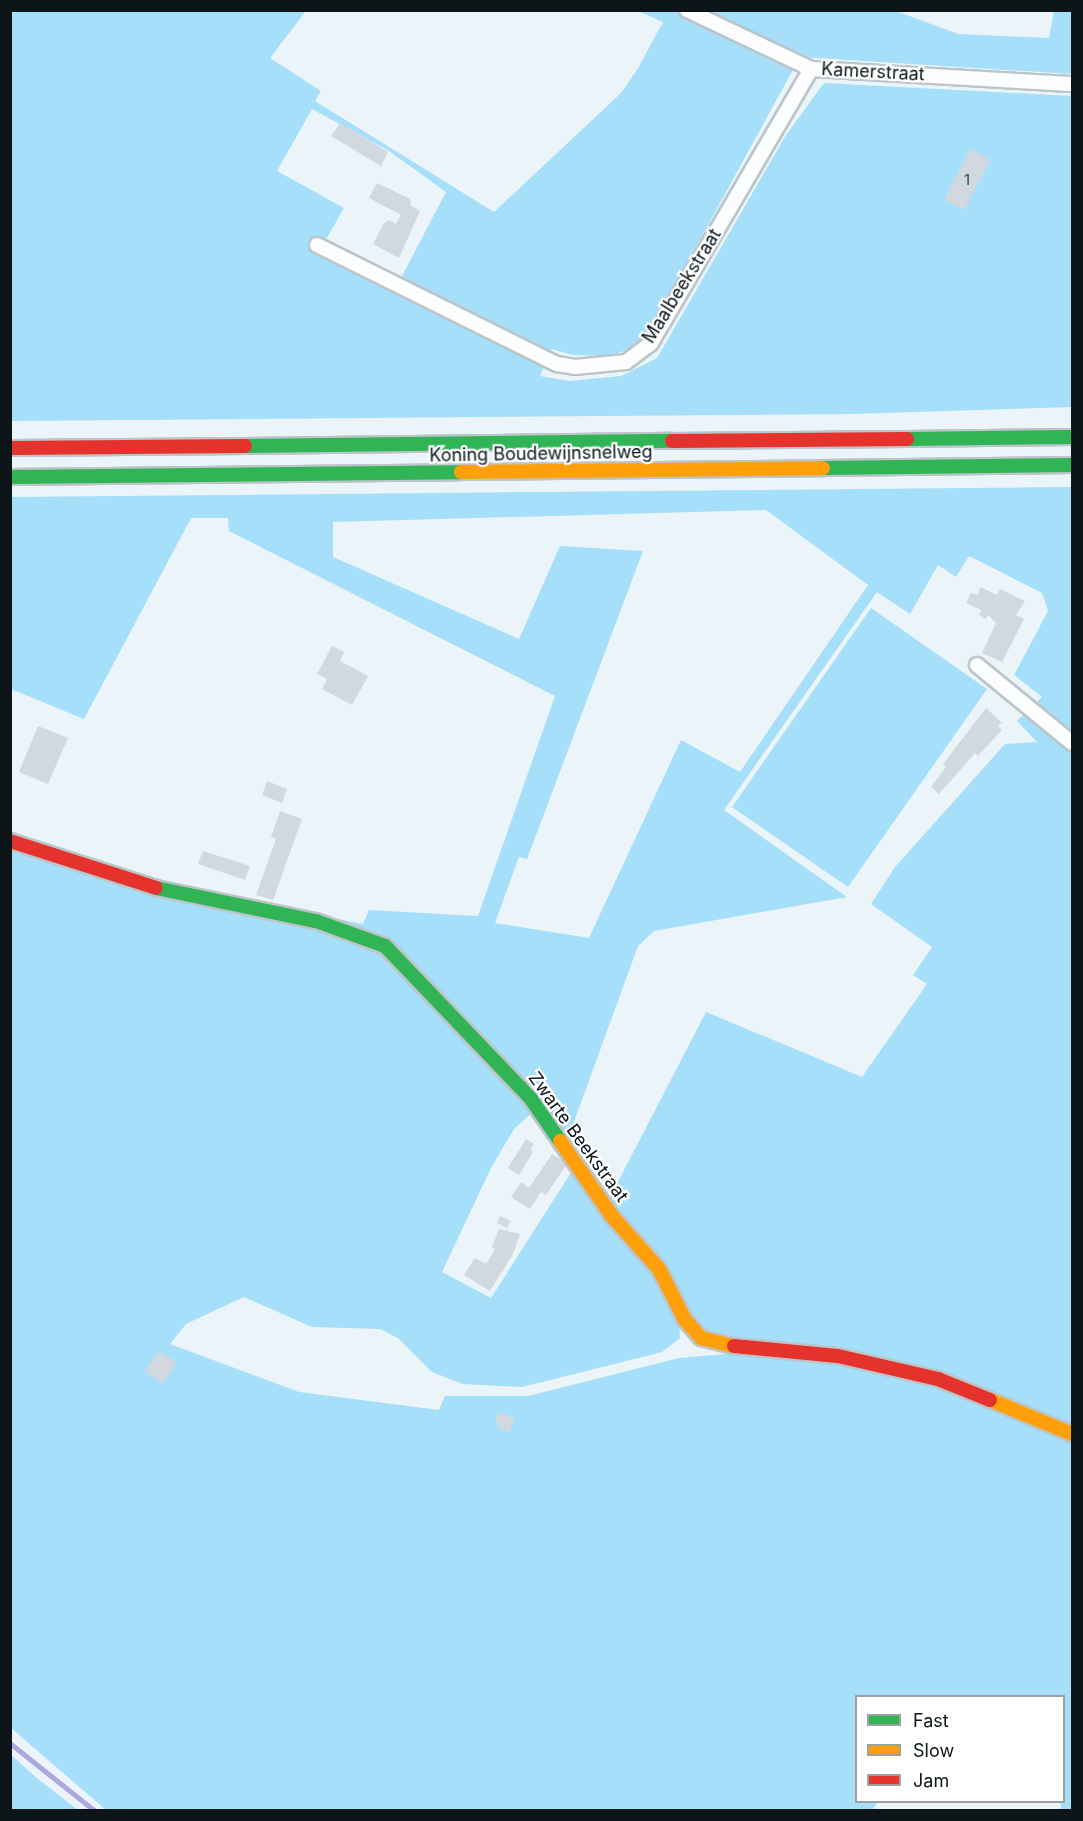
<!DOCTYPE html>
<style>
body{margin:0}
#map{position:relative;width:1083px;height:1821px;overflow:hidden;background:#eaf4f9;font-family:Inter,sans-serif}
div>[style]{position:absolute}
.green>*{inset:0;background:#a5dffa}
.stream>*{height:4.5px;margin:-2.25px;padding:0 2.25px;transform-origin:2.25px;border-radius:2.25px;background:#afa8e0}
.building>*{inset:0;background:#d2d8df}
.roads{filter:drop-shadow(2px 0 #bcc5c9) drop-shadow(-2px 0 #bcc5c9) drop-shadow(0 2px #bcc5c9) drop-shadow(0 -2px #bcc5c9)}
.street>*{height:14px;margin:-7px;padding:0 7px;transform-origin:7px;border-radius:7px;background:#fcfdfe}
.fast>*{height:14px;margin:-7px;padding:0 7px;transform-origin:7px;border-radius:7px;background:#30b455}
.slow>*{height:14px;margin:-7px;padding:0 7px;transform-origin:7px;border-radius:7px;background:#ff9f0a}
.jam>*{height:14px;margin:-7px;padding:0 7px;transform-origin:7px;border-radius:7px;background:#e5322d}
span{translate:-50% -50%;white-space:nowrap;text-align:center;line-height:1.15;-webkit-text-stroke:4.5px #fff;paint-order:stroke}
.number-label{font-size:15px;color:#3e464a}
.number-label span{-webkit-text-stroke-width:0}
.street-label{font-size:18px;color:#0d1519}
.frame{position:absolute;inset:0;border:12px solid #0d1519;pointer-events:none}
.legend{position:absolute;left:855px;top:1695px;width:210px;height:108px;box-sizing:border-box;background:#fff;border:2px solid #9ea1a3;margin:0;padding:8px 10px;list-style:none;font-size:18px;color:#0d1519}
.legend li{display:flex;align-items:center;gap:12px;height:30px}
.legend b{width:30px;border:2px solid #9ea1a3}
</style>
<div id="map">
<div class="green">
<div style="clip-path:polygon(evenodd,10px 11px,306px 11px,270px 58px,321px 91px,315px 101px,494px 212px,621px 93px,637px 70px,663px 22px,638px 11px,896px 11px,958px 34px,1049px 38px,1054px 11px,1072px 11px,1072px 74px,800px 57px,680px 276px,641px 339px,630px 349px,609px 356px,573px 355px,551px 349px,540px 376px,569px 381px,621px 376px,657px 358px,786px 135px,824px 83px,1072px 96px,1072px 407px,851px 414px,11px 421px,10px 11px,312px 109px,389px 151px,446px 192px,400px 280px,321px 248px,344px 208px,277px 171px,312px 109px)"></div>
<div style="clip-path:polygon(evenodd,1072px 487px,1072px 1429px,983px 1388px,728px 1339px,695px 1327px,607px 1203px,706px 1012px,862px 1077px,927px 984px,913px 975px,932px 947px,871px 904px,895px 867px,1005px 744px,1037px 742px,1017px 721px,1042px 697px,1014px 675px,1048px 611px,1042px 593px,969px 556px,956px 577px,938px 565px,910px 614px,877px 592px,724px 810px,847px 897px,654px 931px,638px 946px,567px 1141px,535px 1110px,514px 1129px,491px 1168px,442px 1272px,491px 1298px,574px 1168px,644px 1259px,679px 1324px,680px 1338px,662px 1352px,522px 1387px,463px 1384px,432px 1372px,398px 1338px,380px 1329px,312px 1327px,244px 1297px,186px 1324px,170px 1344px,299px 1392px,439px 1410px,445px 1396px,528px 1396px,679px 1358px,750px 1352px,839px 1363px,958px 1394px,1072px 1441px,1072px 1810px,1061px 1810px,1064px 1696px,856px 1696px,856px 1802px,878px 1802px,872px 1810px,106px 1810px,11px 1728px,11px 831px,147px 882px,363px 924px,369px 910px,478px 916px,555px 696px,229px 531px,228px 518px,191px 518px,84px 719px,11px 689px,10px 497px,1072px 487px,766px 510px,868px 585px,740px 772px,681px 740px,589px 938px,495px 923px,519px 857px,527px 859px,643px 551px,560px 546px,519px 639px,333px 557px,333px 522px,766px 510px)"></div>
<div style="clip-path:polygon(871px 608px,987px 689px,848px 887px,732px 807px)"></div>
<div style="clip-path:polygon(10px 1754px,38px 1779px,78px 1810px,11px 1810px)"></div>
</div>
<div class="stream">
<div style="left:10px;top:1743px;width:107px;rotate:38.6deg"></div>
</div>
<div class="building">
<div style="clip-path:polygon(340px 123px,388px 152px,381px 166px,331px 136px)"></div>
<div style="clip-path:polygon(970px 149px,990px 160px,964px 210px,944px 200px)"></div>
<div style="clip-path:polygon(377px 183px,410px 199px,411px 206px,420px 211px,399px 258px,373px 244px,384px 223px,389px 220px,396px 224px,401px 215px,369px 198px)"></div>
<div style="clip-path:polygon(981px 587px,997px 595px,1000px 589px,1025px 601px,1016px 615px,1024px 619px,1002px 662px,982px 653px,996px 623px,988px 615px,986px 619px,979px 615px,981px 610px,966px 603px,971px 593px,977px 595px)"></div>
<div style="clip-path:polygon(332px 646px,344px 652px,340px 661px,368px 676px,352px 705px,322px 689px,327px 679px,317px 674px)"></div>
<div style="clip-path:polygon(986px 708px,1002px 723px,998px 726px,1002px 730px,978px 756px,975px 753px,939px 794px,931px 787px,946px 767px,943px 764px)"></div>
<div style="clip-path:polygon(38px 726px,68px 738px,48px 784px,19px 772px)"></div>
<div style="clip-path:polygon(267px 781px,287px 789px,282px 803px,262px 795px)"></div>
<div style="clip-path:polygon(280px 811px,302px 819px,273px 900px,256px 895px,276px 839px,271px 837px)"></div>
<div style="clip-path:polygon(203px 851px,250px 866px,245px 880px,198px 864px)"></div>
<div style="clip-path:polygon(526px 1139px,534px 1144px,530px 1150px,533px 1152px,519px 1175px,508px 1168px)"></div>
<div style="clip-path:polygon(552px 1154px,567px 1164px,546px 1195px,541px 1192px,530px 1209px,511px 1197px,521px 1182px,529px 1188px)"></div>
<div style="clip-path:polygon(500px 1216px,511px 1221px,507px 1228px,497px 1223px)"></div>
<div style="clip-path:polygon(499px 1229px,520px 1234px,513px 1254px,490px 1291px,464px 1275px,475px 1258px,486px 1264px,495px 1249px,492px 1247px)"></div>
<div style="clip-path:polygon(158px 1351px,177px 1362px,163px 1383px,145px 1372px)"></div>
<div style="clip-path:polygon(499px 1412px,515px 1419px,509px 1433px,497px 1428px,499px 1424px,495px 1422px)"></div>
</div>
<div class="roads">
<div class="street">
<div style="left:687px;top:10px;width:137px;rotate:25.4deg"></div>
<div style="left:811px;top:69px;width:261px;rotate:3.3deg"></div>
<div style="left:317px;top:245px;width:268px;rotate:26.4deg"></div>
<div style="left:557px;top:364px;width:18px;rotate:9deg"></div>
<div style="left:575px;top:367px;width:51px;rotate:-5.6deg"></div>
<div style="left:626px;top:362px;width:31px;rotate:-37deg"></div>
<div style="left:651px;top:343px;width:317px;rotate:-59.7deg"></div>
<div style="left:977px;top:665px;width:123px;rotate:39.4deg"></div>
</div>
<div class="fast">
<div style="left:907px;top:439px;width:165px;rotate:-0.7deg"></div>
<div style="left:245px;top:446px;width:427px;rotate:-0.7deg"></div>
<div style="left:823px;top:468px;width:249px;rotate:-0.7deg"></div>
<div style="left:10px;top:477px;width:451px;rotate:-0.6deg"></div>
<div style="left:156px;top:888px;width:163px;rotate:11.7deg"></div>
<div style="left:316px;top:921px;width:73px;rotate:19.9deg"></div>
<div style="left:385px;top:946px;width:211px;rotate:46.3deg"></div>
<div style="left:531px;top:1099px;width:51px;rotate:55.4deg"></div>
</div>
<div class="slow">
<div style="left:461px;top:472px;width:362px;rotate:-0.6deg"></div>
<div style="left:560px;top:1141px;width:90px;rotate:55.4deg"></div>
<div style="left:611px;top:1215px;width:72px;rotate:48.4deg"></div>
<div style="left:659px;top:1269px;width:57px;rotate:63deg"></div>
<div style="left:685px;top:1320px;width:24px;rotate:48deg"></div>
<div style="left:701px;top:1338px;width:34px;rotate:14deg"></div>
<div style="left:990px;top:1400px;width:89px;rotate:22.5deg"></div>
</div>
<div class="jam">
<div style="left:672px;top:441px;width:235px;rotate:-0.5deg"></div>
<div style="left:10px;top:448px;width:235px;rotate:-0.5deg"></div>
<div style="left:10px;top:841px;width:153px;rotate:17.8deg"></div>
<div style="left:734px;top:1346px;width:104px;rotate:5.5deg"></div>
<div style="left:838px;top:1356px;width:103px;rotate:13deg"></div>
<div style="left:938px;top:1379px;width:56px;rotate:22deg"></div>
</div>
</div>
<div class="number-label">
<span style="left:967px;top:180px">1</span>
</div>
<div class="street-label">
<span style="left:873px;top:72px;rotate:3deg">Kamerstraat</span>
<span style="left:682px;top:286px;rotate:-58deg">Maalbeekstraat</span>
<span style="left:541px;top:454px;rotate:-1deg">Koning Boudewijnsnelweg</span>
<span style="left:578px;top:1137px;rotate:54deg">Zwarte Beekstraat</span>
</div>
<div class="frame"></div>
<ul class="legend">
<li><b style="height:8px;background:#30b455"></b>Fast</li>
<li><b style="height:8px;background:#ff9f0a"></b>Slow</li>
<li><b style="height:8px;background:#e5322d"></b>Jam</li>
</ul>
</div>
